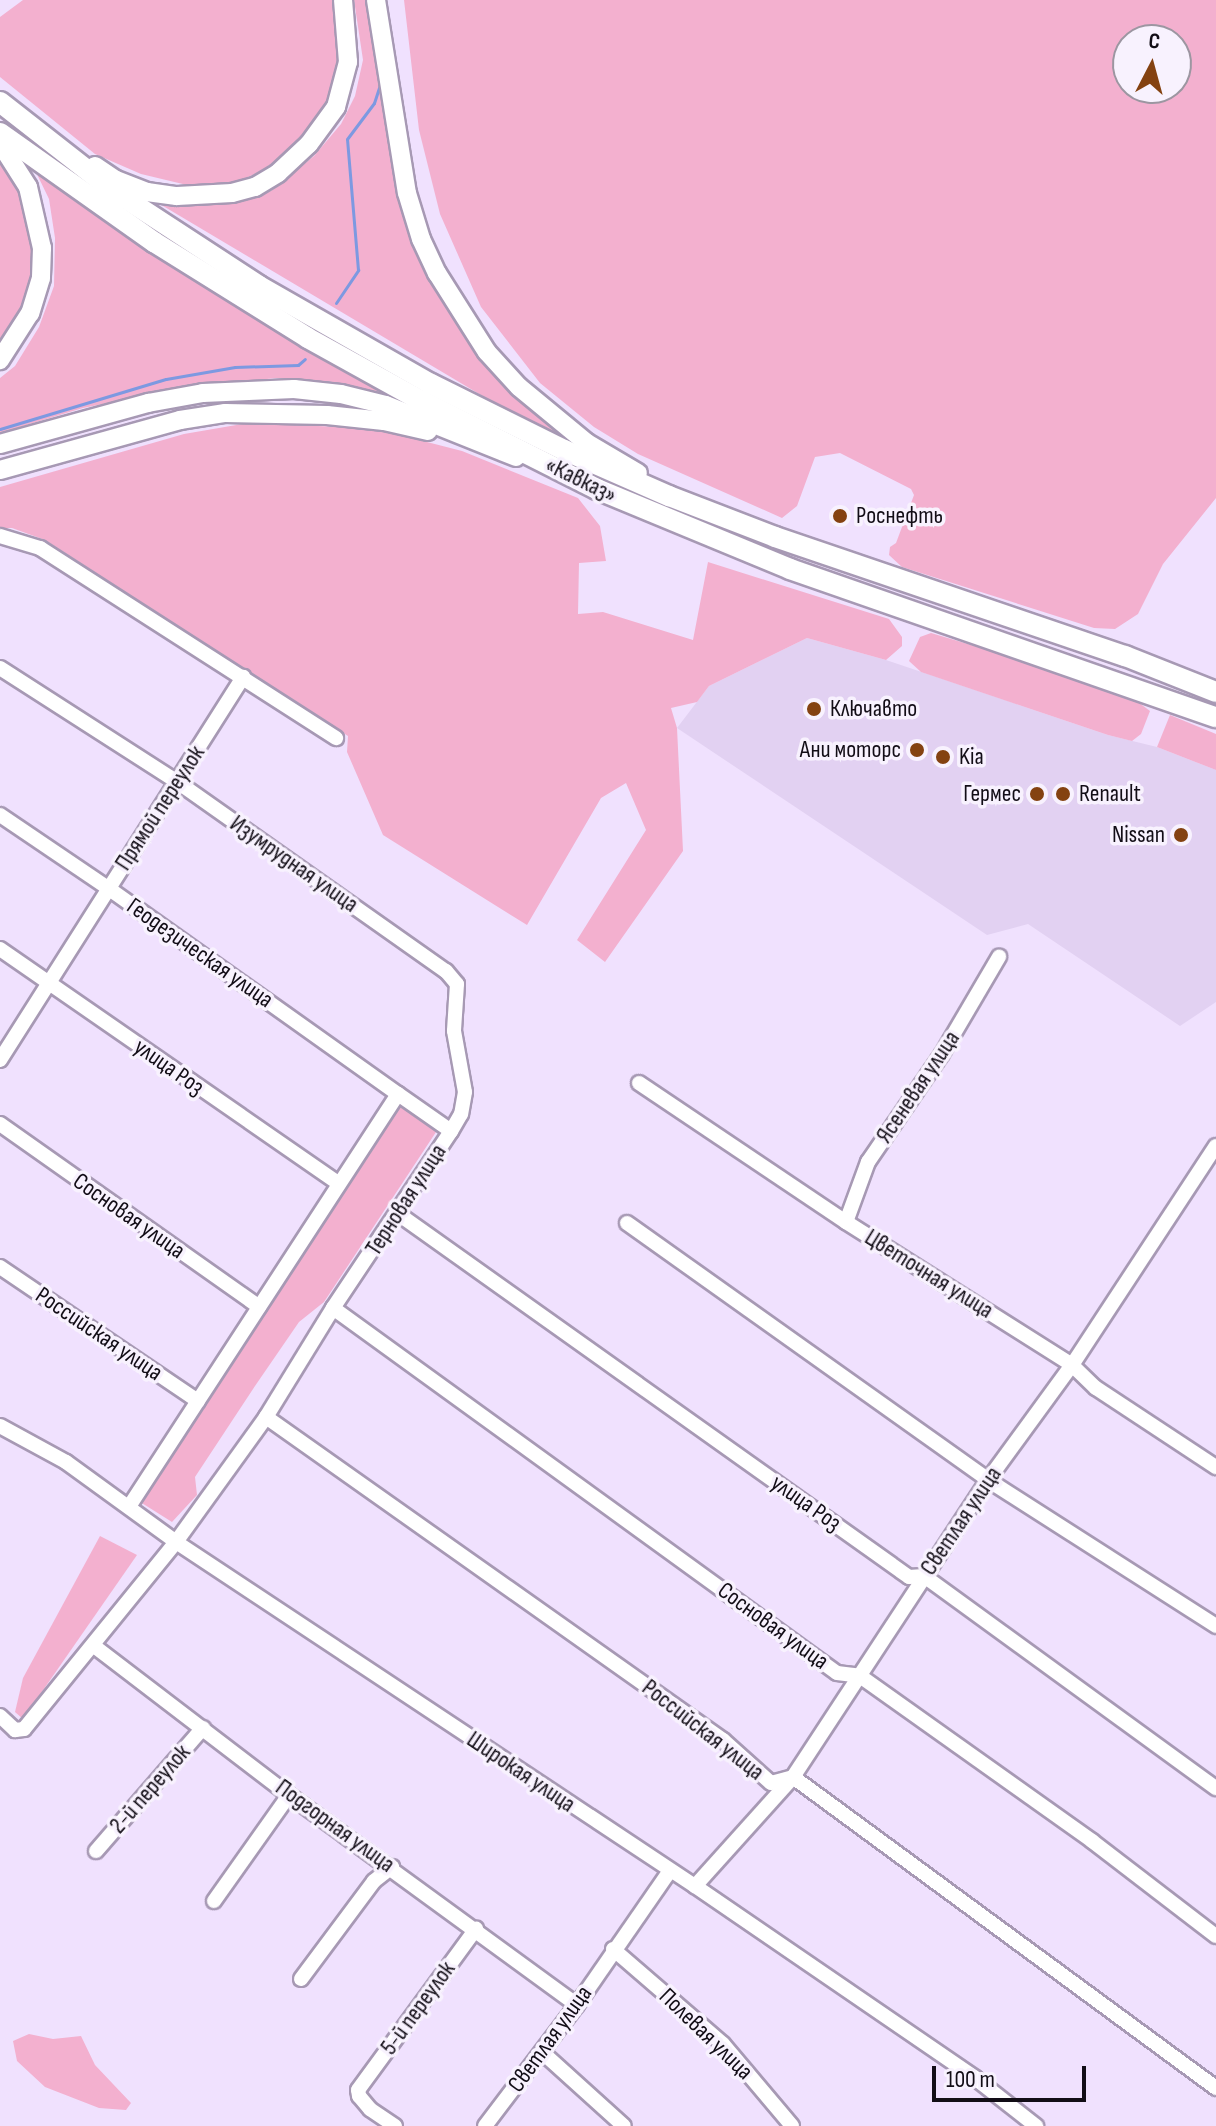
<!DOCTYPE html>
<meta charset="utf-8">
<style>
body{margin:0}
#map{position:relative;width:1216px;height:2126px;overflow:hidden;background:#f0e1fe;font-family:"Sofia Sans Condensed",sans-serif}
div>[style]{position:absolute}
.built>*{inset:0;background:#e2d1f2}
.green>*{inset:0;background:#f3b0cf}
.stream>*{height:3px;margin:-1.5px;padding:0 1.5px;transform-origin:1.5px;border-radius:1.5px;background:#7d99e1}
.roads{filter:drop-shadow(2px 0 #a799b4) drop-shadow(-2px 0 #a799b4) drop-shadow(0 2px #a799b4) drop-shadow(0 -2px #a799b4)}
.minor>*{height:14px;margin:-7px;padding:0 7px;transform-origin:7px;border-radius:7px;background:#fff}
.major>*{height:18px;margin:-9px;padding:0 9px;transform-origin:9px;border-radius:9px;background:#fff}
.highway>*{height:20px;margin:-10px;padding:0 10px;transform-origin:10px;border-radius:10px;background:#fff}
.dots>*{width:22px;height:22px;translate:-50% -50%;box-sizing:border-box;border:4px solid #f8f2fe;border-radius:50%}
span{translate:-50% -50%;white-space:nowrap;text-align:center;line-height:1.15;-webkit-text-stroke:7px #f8f2fe;paint-order:stroke}
.street-label{font-size:24px;color:#120d16}
.poi-label{font-size:24px;color:#120d16}
.left{translate:0 -50%;text-align:left}
.right{translate:-100% -50%;text-align:right}
.north{position:absolute;left:1112px;top:24px;width:80px;height:80px;box-sizing:border-box;background:#f8f2fe;border:2px solid #9c96a1;border-radius:50%;rotate:6deg;font-size:22px;font-weight:700;line-height:32px;text-align:center;color:#120d16}
.north::after{content:'';display:block;margin:auto;width:28px;height:36px;background:#844211;clip-path:polygon(50% 0,100% 100%,50% 72%,0 100%)}
.scale{position:absolute;left:932px;top:2066px;width:154px;height:36px;box-sizing:border-box;border:4px solid #120d16;border-top:0;padding-left:10px;font-size:24px;line-height:28px;white-space:nowrap;color:#120d16;-webkit-text-stroke:6px #f8f2fe;paint-order:stroke}
</style>
<div id="map">
<div class="built">
<div style="clip-path:polygon(807px 638px,886px 660px,1108px 735px,1157px 747px,1216px 770px,1216px 1002px,1180px 1026px,1028px 924px,987px 935px,677px 728px,709px 686px)"></div>
</div>
<div class="green">
<div style="clip-path:polygon(23px 0,335px 0,338px 67px,327px 105px,307px 133px,287px 153px,260px 172px,228px 185px,187px 185px,141px 174px,95px 154px,0 77px,0 17px)"></div>
<div style="clip-path:polygon(354px 0,372px 0,400px 189px,462px 329px,572px 441px,491px 401px,148px 197px,222px 201px,271px 191px,314px 156px,341px 124px,355px 96px,363px 60px)"></div>
<div style="clip-path:polygon(evenodd,404px 0,1216px 0,1216px 498px,1163px 564px,1138px 614px,1115px 629px,1094px 628px,902px 567px,889px 555px,890px 547px,896px 543px,914px 495px,911px 489px,840px 453px,815px 457px,797px 506px,782px 518px,638px 454px,594px 427px,540px 383px,481px 307px,440px 214px,419px 130px,404px 0,1128px 40px,1176px 40px,1176px 88px,1128px 88px,1128px 40px)"></div>
<div style="clip-path:polygon(0 156px,20px 187px,37px 233px,37px 274px,25px 317px,0 354px)"></div>
<div style="clip-path:polygon(33px 166px,400px 399px,333px 382px,277px 378px,186px 387px,83px 408px,0 433px,0 378px,15px 366px,39px 327px,54px 286px,55px 238px,49px 199px)"></div>
<div style="clip-path:polygon(248px 423px,365px 428px,388px 432px,462px 451px,578px 498px,600px 526px,606px 561px,579px 563px,578px 614px,603px 612px,693px 640px,708px 562px,889px 619px,902px 637px,902px 646px,886px 660px,807px 638px,709px 686px,697px 702px,671px 708px,677px 728px,683px 851px,605px 962px,577px 940px,646px 830px,626px 783px,601px 798px,527px 925px,383px 835px,347px 752px,348px 736px,45px 540px,12px 528px,0 528px,0 487px,184px 434px)"></div>
<div style="clip-path:polygon(931px 633px,1122px 690px,1150px 711px,1141px 734px,1132px 741px,1108px 735px,921px 672px,909px 661px,920px 637px)"></div>
<div style="clip-path:polygon(1170px 715px,1216px 734px,1216px 770px,1157px 747px)"></div>
<div style="clip-path:polygon(401px 1104px,438px 1129px,324px 1302px,299px 1322px,255px 1386px,195px 1477px,197px 1495px,172px 1522px,137px 1500px)"></div>
<div style="clip-path:polygon(100px 1536px,137px 1555px,23px 1719px,15px 1712px,23px 1678px)"></div>
<div style="clip-path:polygon(29px 2034px,53px 2039px,81px 2036px,95px 2065px,131px 2103px,126px 2110px,99px 2108px,45px 2087px,17px 2061px,13px 2041px)"></div>
</div>
<div class="stream">
<div style="left:336px;top:303px;width:40px;rotate:-56deg"></div>
<div style="left:358px;top:270px;width:131px;rotate:-94.8deg"></div>
<div style="left:347px;top:139px;width:45px;rotate:-53.1deg"></div>
<div style="left:374px;top:103px;width:20px;rotate:-72deg"></div>
<div style="left:380px;top:84px;width:33px;rotate:-99deg"></div>
<div style="left:0;top:429px;width:173px;rotate:-16.8deg"></div>
<div style="left:166px;top:379px;width:70px;rotate:-9.9deg"></div>
<div style="left:235px;top:367px;width:63px;rotate:-1.8deg"></div>
<div style="left:298px;top:365px;width:9px;rotate:-41deg"></div>
</div>
<div class="roads">
<div class="minor">
<div style="left:0;top:536px;width:42px;rotate:16.7deg"></div>
<div style="left:40px;top:548px;width:352px;rotate:32.7deg"></div>
<div style="left:0;top:668px;width:213px;rotate:32.7deg"></div>
<div style="left:179px;top:783px;width:327px;rotate:35.2deg"></div>
<div style="left:446px;top:971px;width:17px;rotate:50deg"></div>
<div style="left:457px;top:984px;width:47px;rotate:93.7deg"></div>
<div style="left:454px;top:1031px;width:62px;rotate:79.8deg"></div>
<div style="left:465px;top:1092px;width:22px;rotate:100deg"></div>
<div style="left:461px;top:1114px;width:20px;rotate:120deg"></div>
<div style="left:0;top:815px;width:130px;rotate:34.1deg"></div>
<div style="left:108px;top:888px;width:356px;rotate:35.4deg"></div>
<div style="left:0;top:949px;width:412px;rotate:34.7deg"></div>
<div style="left:0;top:1060px;width:454px;rotate:-57.6deg"></div>
<div style="left:639px;top:1083px;width:249px;rotate:33.9deg"></div>
<div style="left:846px;top:1222px;width:267px;rotate:32.3deg"></div>
<div style="left:1072px;top:1365px;width:33px;rotate:44deg"></div>
<div style="left:1096px;top:1388px;width:144px;rotate:33.4deg"></div>
<div style="left:0;top:1124px;width:317px;rotate:35.2deg"></div>
<div style="left:397px;top:1213px;width:628px;rotate:35.41deg"></div>
<div style="left:909px;top:1577px;width:15px;rotate:-4deg"></div>
<div style="left:924px;top:1576px;width:361px;rotate:36deg"></div>
<div style="left:846px;top:1222px;width:64px;rotate:-69.9deg"></div>
<div style="left:868px;top:1162px;width:131px;rotate:-55.6deg"></div>
<div style="left:942px;top:1054px;width:113px;rotate:-59.6deg"></div>
<div style="left:627px;top:1223px;width:443px;rotate:35.4deg"></div>
<div style="left:988px;top:1480px;width:271px;rotate:32.6deg"></div>
<div style="left:0;top:1267px;width:239px;rotate:34.1deg"></div>
<div style="left:333px;top:1308px;width:622px;rotate:35.91deg"></div>
<div style="left:837px;top:1673px;width:23px;rotate:7deg"></div>
<div style="left:860px;top:1676px;width:285px;rotate:35.4deg"></div>
<div style="left:1092px;top:1841px;width:156px;rotate:37.5deg"></div>
<div style="left:266px;top:1417px;width:560px;rotate:35.25deg"></div>
<div style="left:723px;top:1740px;width:64px;rotate:41.9deg"></div>
<div style="left:771px;top:1783px;width:23px;rotate:-15deg"></div>
<div style="left:793px;top:1777px;width:525px;rotate:36.32deg"></div>
<div style="left:0;top:1426px;width:75px;rotate:28.6deg"></div>
<div style="left:66px;top:1462px;width:136px;rotate:36deg"></div>
<div style="left:176px;top:1542px;width:623px;rotate:33.54deg"></div>
<div style="left:695px;top:1886px;width:340px;rotate:34.4deg"></div>
<div style="left:975px;top:2078px;width:78px;rotate:38.2deg"></div>
<div style="left:94px;top:1646px;width:245px;rotate:37.4deg"></div>
<div style="left:289px;top:1795px;width:356px;rotate:36.1deg"></div>
<div style="left:0;top:1716px;width:21px;rotate:43deg"></div>
<div style="left:15px;top:1730px;width:9px;rotate:-6deg"></div>
<div style="left:24px;top:1729px;width:241px;rotate:-50.9deg"></div>
<div style="left:176px;top:1542px;width:154px;rotate:-54.2deg"></div>
<div style="left:266px;top:1417px;width:128px;rotate:-58.4deg"></div>
<div style="left:333px;top:1308px;width:213px;rotate:-56.3deg"></div>
<div style="left:451px;top:1131px;width:65px;rotate:-145.1deg"></div>
<div style="left:398px;top:1094px;width:493px;rotate:123.1deg"></div>
<div style="left:96px;top:1851px;width:163px;rotate:-49deg"></div>
<div style="left:695px;top:1886px;width:147px;rotate:-48deg"></div>
<div style="left:793px;top:1777px;width:355px;rotate:-56.7deg"></div>
<div style="left:988px;top:1480px;width:142px;rotate:-53.9deg"></div>
<div style="left:1072px;top:1365px;width:262px;rotate:-56.7deg"></div>
<div style="left:214px;top:1901px;width:130px;rotate:-54.7deg"></div>
<div style="left:613px;top:1949px;width:145px;rotate:40.8deg"></div>
<div style="left:723px;top:2044px;width:107px;rotate:49.9deg"></div>
<div style="left:301px;top:1979px;width:122px;rotate:-53.3deg"></div>
<div style="left:374px;top:1881px;width:23px;rotate:-38deg"></div>
<div style="left:542px;top:2052px;width:110px;rotate:42.1deg"></div>
<div style="left:395px;top:2126px;width:30px;rotate:-146deg"></div>
<div style="left:370px;top:2109px;width:17px;rotate:-130deg"></div>
<div style="left:359px;top:2096px;width:6px;rotate:-99deg"></div>
<div style="left:358px;top:2090px;width:200px;rotate:-53.8deg"></div>
<div style="left:485px;top:2126px;width:152px;rotate:-52.8deg"></div>
<div style="left:577px;top:2005px;width:162px;rotate:-55.3deg"></div>
</div>
<div class="major">
<div style="left:376px;top:0;width:195px;rotate:80.9deg"></div>
<div style="left:407px;top:193px;width:48px;rotate:73.1deg"></div>
<div style="left:421px;top:239px;width:38px;rotate:65deg"></div>
<div style="left:437px;top:273px;width:93px;rotate:57.7deg"></div>
<div style="left:487px;top:352px;width:47px;rotate:47.6deg"></div>
<div style="left:519px;top:387px;width:88px;rotate:39.5deg"></div>
<div style="left:587px;top:443px;width:59px;rotate:30.5deg"></div>
<div style="left:0;top:143px;width:52px;rotate:57.5deg"></div>
<div style="left:28px;top:187px;width:63px;rotate:77.1deg"></div>
<div style="left:42px;top:248px;width:30px;rotate:92deg"></div>
<div style="left:41px;top:278px;width:37px;rotate:107deg"></div>
<div style="left:30px;top:313px;width:56px;rotate:122.6deg"></div>
<div style="left:95px;top:166px;width:25px;rotate:34deg"></div>
<div style="left:116px;top:180px;width:33px;rotate:21deg"></div>
<div style="left:147px;top:192px;width:30px;rotate:8deg"></div>
<div style="left:177px;top:196px;width:55px;rotate:-3.1deg"></div>
<div style="left:232px;top:193px;width:24px;rotate:-15deg"></div>
<div style="left:255px;top:187px;width:27px;rotate:-31deg"></div>
<div style="left:278px;top:173px;width:42px;rotate:-43.1deg"></div>
<div style="left:309px;top:144px;width:46px;rotate:-53.9deg"></div>
<div style="left:336px;top:107px;width:47px;rotate:-75.1deg"></div>
<div style="left:348px;top:62px;width:62px;rotate:-94.6deg"></div>
<div style="left:0;top:444px;width:154px;rotate:-15.5deg"></div>
<div style="left:148px;top:403px;width:56px;rotate:-10.3deg"></div>
<div style="left:203px;top:393px;width:91px;rotate:-2.5deg"></div>
<div style="left:294px;top:389px;width:47px;rotate:6.1deg"></div>
<div style="left:341px;top:394px;width:46px;rotate:13.7deg"></div>
<div style="left:386px;top:405px;width:140px;rotate:21.8deg"></div>
<div style="left:0;top:470px;width:187px;rotate:-15.5deg"></div>
<div style="left:180px;top:420px;width:46px;rotate:-8.8deg"></div>
<div style="left:225px;top:413px;width:102px;rotate:1.1deg"></div>
<div style="left:327px;top:415px;width:57px;rotate:6deg"></div>
<div style="left:384px;top:421px;width:45px;rotate:12.8deg"></div>
</div>
<div class="highway">
<div style="left:0;top:102px;width:145px;rotate:38deg"></div>
<div style="left:114px;top:191px;width:173px;rotate:33.2deg"></div>
<div style="left:259px;top:286px;width:198px;rotate:29.7deg"></div>
<div style="left:431px;top:384px;width:148px;rotate:26.4deg"></div>
<div style="left:564px;top:450px;width:115px;rotate:23.7deg"></div>
<div style="left:669px;top:496px;width:114px;rotate:21.1deg"></div>
<div style="left:775px;top:537px;width:370px;rotate:18.8deg"></div>
<div style="left:1125px;top:656px;width:98px;rotate:21.6deg"></div>
<div style="left:0;top:133px;width:189px;rotate:35.3deg"></div>
<div style="left:154px;top:242px;width:181px;rotate:31.9deg"></div>
<div style="left:308px;top:338px;width:128px;rotate:29deg"></div>
<div style="left:420px;top:400px;width:198px;rotate:26.7deg"></div>
<div style="left:597px;top:489px;width:209px;rotate:22.5deg"></div>
<div style="left:790px;top:569px;width:451px;rotate:19.2deg"></div>
</div>
</div>
<div class="dots">
<div style="left:840px;top:516px;background:#844211"></div>
<div style="left:814px;top:709px;background:#844211"></div>
<div style="left:917px;top:750px;background:#844211"></div>
<div style="left:943px;top:757px;background:#844211"></div>
<div style="left:1037px;top:794px;background:#844211"></div>
<div style="left:1063px;top:794px;background:#844211"></div>
<div style="left:1181px;top:835px;background:#844211"></div>
</div>
<div class="street-label">
<span style="left:581px;top:480px;rotate:26deg">«Кавказ»</span>
<span style="left:160px;top:808px;rotate:-57deg">Прямой переулок</span>
<span style="left:294px;top:864px;rotate:35deg">Изумрудная улица</span>
<span style="left:200px;top:953px;rotate:35deg">Геодезическая улица</span>
<span style="left:169px;top:1067px;rotate:35deg">улица Роз</span>
<span style="left:918px;top:1087px;rotate:-56deg">Ясеневая улица</span>
<span style="left:406px;top:1200px;rotate:-57deg">Терновая улица</span>
<span style="left:129px;top:1216px;rotate:35deg">Сосновая улица</span>
<span style="left:929px;top:1274px;rotate:32deg">Цветочная улица</span>
<span style="left:99px;top:1334px;rotate:34deg">Российская улица</span>
<span style="left:806px;top:1503px;rotate:35deg">улица Роз</span>
<span style="left:961px;top:1521px;rotate:-56deg">Светлая улица</span>
<span style="left:773px;top:1626px;rotate:36deg">Сосновая улица</span>
<span style="left:703px;top:1730px;rotate:38deg">Российская улица</span>
<span style="left:521px;top:1772px;rotate:34deg">Широкая улица</span>
<span style="left:150px;top:1789px;rotate:-49deg">2-й переулок</span>
<span style="left:335px;top:1826px;rotate:36deg">Подгорная улица</span>
<span style="left:418px;top:2008px;rotate:-54deg">5-й переулок</span>
<span style="left:706px;top:2034px;rotate:44deg">Полевая улица</span>
<span style="left:550px;top:2039px;rotate:-54deg">Светлая улица</span>
</div>
<div class="poi-label">
<span class="left" style="left:856px;top:516px">Роснефть</span>
<span class="left" style="left:830px;top:709px">Ключавто</span>
<span class="right" style="left:901px;top:750px">Ани моторс</span>
<span class="left" style="left:959px;top:757px">Kia</span>
<span class="right" style="left:1021px;top:794px">Гермес</span>
<span class="left" style="left:1079px;top:794px">Renault</span>
<span class="right" style="left:1165px;top:835px">Nissan</span>
</div>
<div class="north">С</div>
<div class="scale">100 m</div>
</div>
